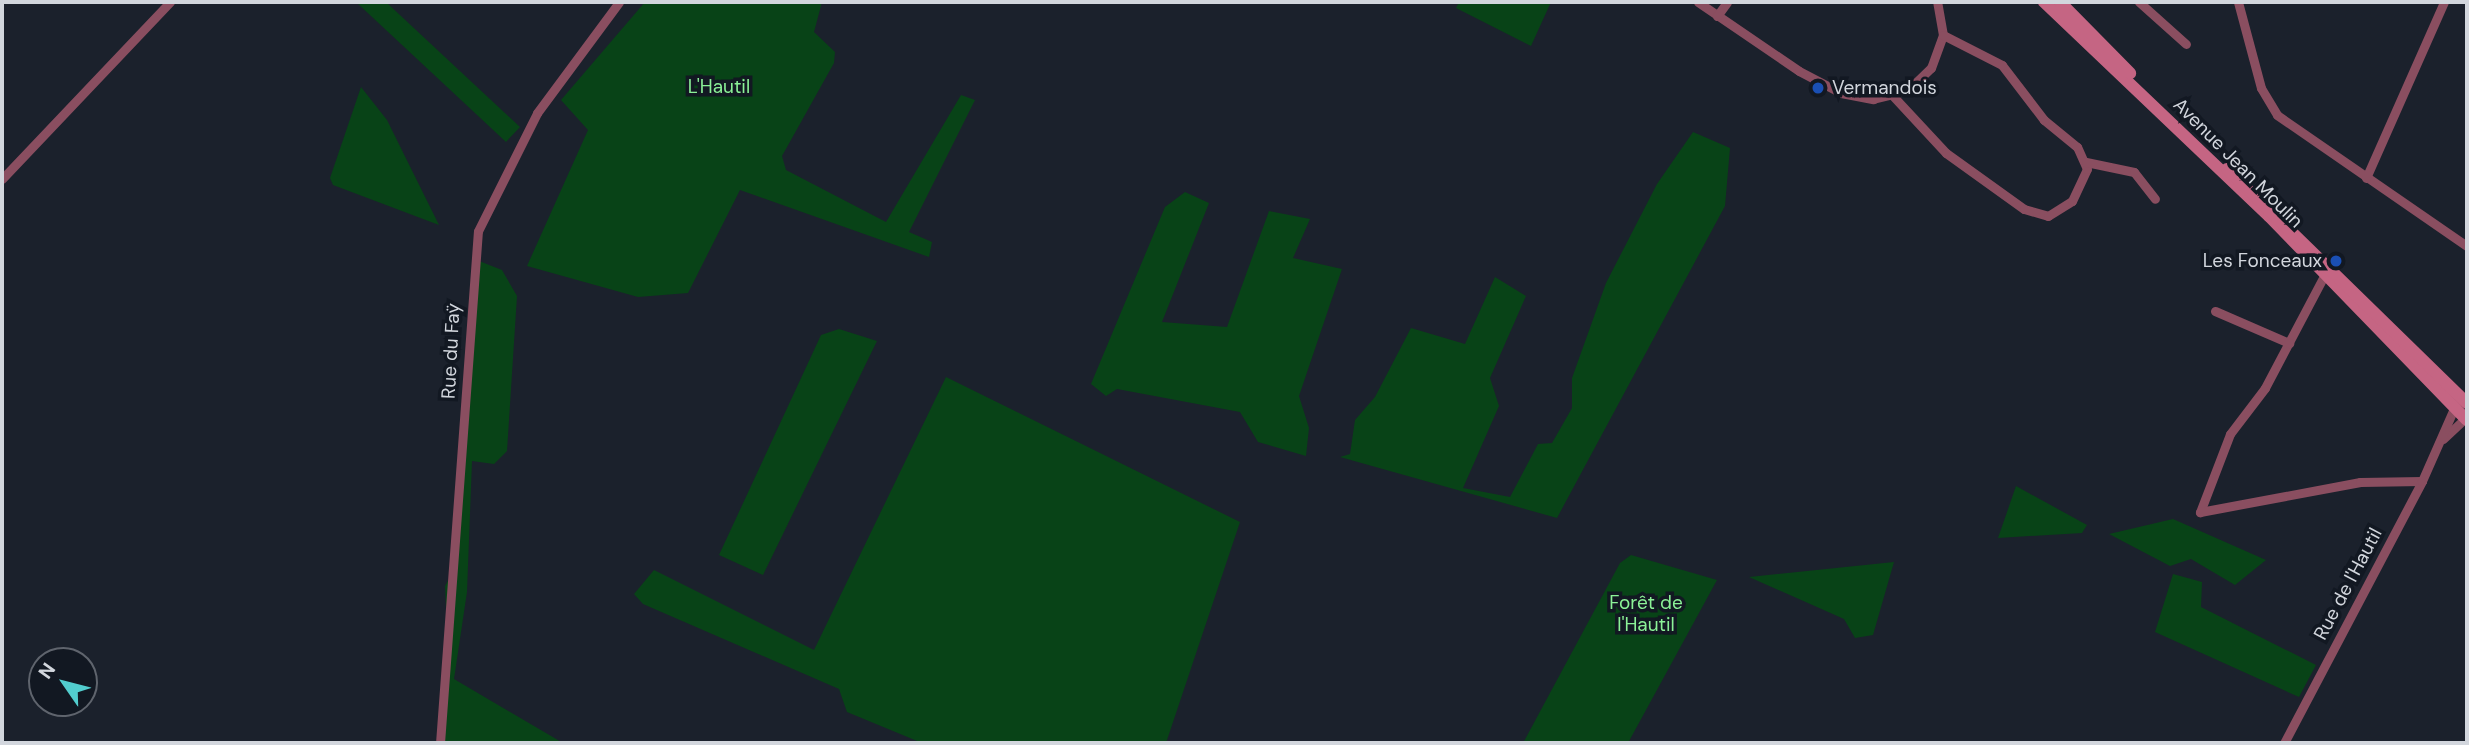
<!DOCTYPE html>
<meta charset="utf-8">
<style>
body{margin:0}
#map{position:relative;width:2469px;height:745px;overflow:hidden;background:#1b212c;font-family:"DM Sans",sans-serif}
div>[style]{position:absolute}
.green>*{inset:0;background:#084317}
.minor>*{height:9px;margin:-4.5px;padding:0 4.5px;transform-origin:4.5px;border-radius:4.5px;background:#8a4e60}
.secondary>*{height:12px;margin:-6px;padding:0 6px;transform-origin:6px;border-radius:6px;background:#c56583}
.dots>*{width:19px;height:19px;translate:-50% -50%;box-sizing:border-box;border:4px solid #121822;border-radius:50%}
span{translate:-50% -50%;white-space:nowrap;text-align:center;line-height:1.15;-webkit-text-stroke:7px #121822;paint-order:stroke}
.park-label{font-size:19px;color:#8bf197}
.poi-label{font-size:19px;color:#d2d6dd}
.left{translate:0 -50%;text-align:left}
.right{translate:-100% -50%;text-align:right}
.street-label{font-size:19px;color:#d2d6dd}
.frame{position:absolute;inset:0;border:4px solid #d2d6dd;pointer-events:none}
.north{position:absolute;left:28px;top:647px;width:70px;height:70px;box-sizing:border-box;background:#121822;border:2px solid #5f646d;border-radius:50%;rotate:305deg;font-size:19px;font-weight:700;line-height:28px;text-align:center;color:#d2d6dd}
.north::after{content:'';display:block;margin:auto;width:24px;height:32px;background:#52cdce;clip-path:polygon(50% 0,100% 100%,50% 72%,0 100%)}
</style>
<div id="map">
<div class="green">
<div style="clip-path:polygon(356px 2px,386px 2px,520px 127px,506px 142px)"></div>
<div style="clip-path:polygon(645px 2px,822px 2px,814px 32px,835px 52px,834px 63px,782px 156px,786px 170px,886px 222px,961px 95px,975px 100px,909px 232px,932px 242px,929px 257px,740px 190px,688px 293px,638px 297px,527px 266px,588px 130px,561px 100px)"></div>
<div style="clip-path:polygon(1459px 2px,1551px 2px,1531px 46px,1456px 8px)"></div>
<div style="clip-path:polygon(361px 87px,387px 120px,439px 225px,333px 185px,330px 178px)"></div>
<div style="clip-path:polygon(1693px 132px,1730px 148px,1725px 206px,1557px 518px,1340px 457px,1350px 454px,1355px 420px,1375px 397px,1411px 328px,1465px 344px,1495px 277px,1526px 296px,1490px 378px,1499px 406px,1463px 488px,1510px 497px,1538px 444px,1552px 443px,1572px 408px,1572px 378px,1606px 283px,1657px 184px)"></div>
<div style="clip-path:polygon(1185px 192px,1209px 203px,1162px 322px,1227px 327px,1269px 211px,1310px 219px,1293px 258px,1342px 269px,1299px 396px,1309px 428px,1306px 456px,1258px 442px,1240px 412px,1117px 389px,1106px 396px,1091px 384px,1165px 207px)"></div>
<div style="clip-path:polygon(474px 259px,502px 270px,517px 296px,507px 451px,494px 464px,472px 461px,467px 592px,454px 679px,563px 743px,443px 743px,449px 676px,445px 586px,453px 571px)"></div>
<div style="clip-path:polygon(839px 329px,877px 341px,763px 575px,719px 555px,821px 335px)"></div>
<div style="clip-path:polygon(946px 377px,1240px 522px,1166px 743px,922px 743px,847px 712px,839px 689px,643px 604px,634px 594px,654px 570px,814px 650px)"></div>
<div style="clip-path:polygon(2016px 486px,2087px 525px,2082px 533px,1998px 538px)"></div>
<div style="clip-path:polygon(2173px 519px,2266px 560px,2235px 585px,2191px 559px,2170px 566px,2109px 534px)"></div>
<div style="clip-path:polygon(1631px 555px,1717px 580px,1628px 743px,1523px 743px,1620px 563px)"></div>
<div style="clip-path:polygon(1894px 562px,1873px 635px,1855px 638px,1844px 619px,1749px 577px)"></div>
<div style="clip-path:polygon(2173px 574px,2202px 582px,2201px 607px,2316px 665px,2299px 697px,2155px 632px)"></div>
</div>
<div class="minor">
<div style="left:1698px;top:2px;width:122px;rotate:34.3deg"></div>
<div style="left:1799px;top:71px;width:47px;rotate:27.6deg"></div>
<div style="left:1841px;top:93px;width:33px;rotate:11deg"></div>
<div style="left:1873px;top:99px;width:36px;rotate:-14deg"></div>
<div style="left:1908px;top:90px;width:32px;rotate:-44deg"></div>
<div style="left:1931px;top:68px;width:35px;rotate:-70deg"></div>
<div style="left:1943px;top:35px;width:34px;rotate:-100deg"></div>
<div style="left:2139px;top:2px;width:63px;rotate:41.8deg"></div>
<div style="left:2238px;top:2px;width:89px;rotate:75deg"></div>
<div style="left:2261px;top:88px;width:31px;rotate:59deg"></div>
<div style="left:2277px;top:115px;width:231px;rotate:34.6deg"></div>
<div style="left:1717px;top:16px;width:17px;rotate:-54deg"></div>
<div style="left:1893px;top:96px;width:78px;rotate:47.1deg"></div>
<div style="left:1946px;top:153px;width:96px;rotate:35.7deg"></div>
<div style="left:2024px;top:209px;width:25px;rotate:16deg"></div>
<div style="left:2048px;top:216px;width:28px;rotate:-32deg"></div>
<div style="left:2072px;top:201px;width:35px;rotate:-65deg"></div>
<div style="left:2087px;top:169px;width:24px;rotate:-114deg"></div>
<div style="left:2077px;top:147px;width:43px;rotate:-140.7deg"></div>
<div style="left:2044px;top:120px;width:69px;rotate:-127.4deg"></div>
<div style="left:2002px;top:65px;width:66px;rotate:-153deg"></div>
<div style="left:2086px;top:162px;width:49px;rotate:11.8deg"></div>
<div style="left:2134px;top:172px;width:34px;rotate:52deg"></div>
<div style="left:2366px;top:178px;width:193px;rotate:-66.1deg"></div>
<div style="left:2px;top:179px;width:244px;rotate:-46.5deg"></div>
<div style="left:2325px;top:274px;width:129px;rotate:117.8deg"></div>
<div style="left:2265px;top:388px;width:58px;rotate:127.3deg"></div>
<div style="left:2230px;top:434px;width:84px;rotate:111deg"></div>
<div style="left:2200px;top:512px;width:163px;rotate:-10.6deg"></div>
<div style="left:2360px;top:482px;width:62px;rotate:-0.9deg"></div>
<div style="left:2215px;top:311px;width:81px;rotate:23.4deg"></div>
<div style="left:2443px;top:439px;width:33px;rotate:-43deg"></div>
<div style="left:440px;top:743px;width:513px;rotate:-85.76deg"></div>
<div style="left:478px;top:231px;width:132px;rotate:-63.4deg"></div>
<div style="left:537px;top:113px;width:138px;rotate:-53.5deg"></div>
<div style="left:2284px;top:743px;width:296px;rotate:-62.2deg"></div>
<div style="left:2422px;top:481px;width:84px;rotate:-66.2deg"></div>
</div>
<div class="secondary">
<div style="left:2044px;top:2px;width:311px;rotate:43.6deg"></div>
<div style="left:2269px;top:216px;width:284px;rotate:45.9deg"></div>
<div style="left:2060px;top:2px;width:100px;rotate:45.4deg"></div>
<div style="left:2227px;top:169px;width:335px;rotate:44.3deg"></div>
</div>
<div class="dots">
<div style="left:1818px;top:88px;background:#1a4fb4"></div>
<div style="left:2336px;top:261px;background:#1a4fb4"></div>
</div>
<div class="park-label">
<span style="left:719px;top:87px">L'Hautil</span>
<span style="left:1646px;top:614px">Forêt de<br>l'Hautil</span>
</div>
<div class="poi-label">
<span class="left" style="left:1832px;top:88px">Vermandois</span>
<span class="right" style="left:2322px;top:261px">Les Fonceaux</span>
</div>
<div class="street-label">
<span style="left:2238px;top:163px;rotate:45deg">Avenue Jean Moulin</span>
<span style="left:451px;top:351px;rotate:-87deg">Rue du Faÿ</span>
<span style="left:2348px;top:584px;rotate:-62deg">Rue de l'Hautil</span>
</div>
<div class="frame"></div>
<div class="north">N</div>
</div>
